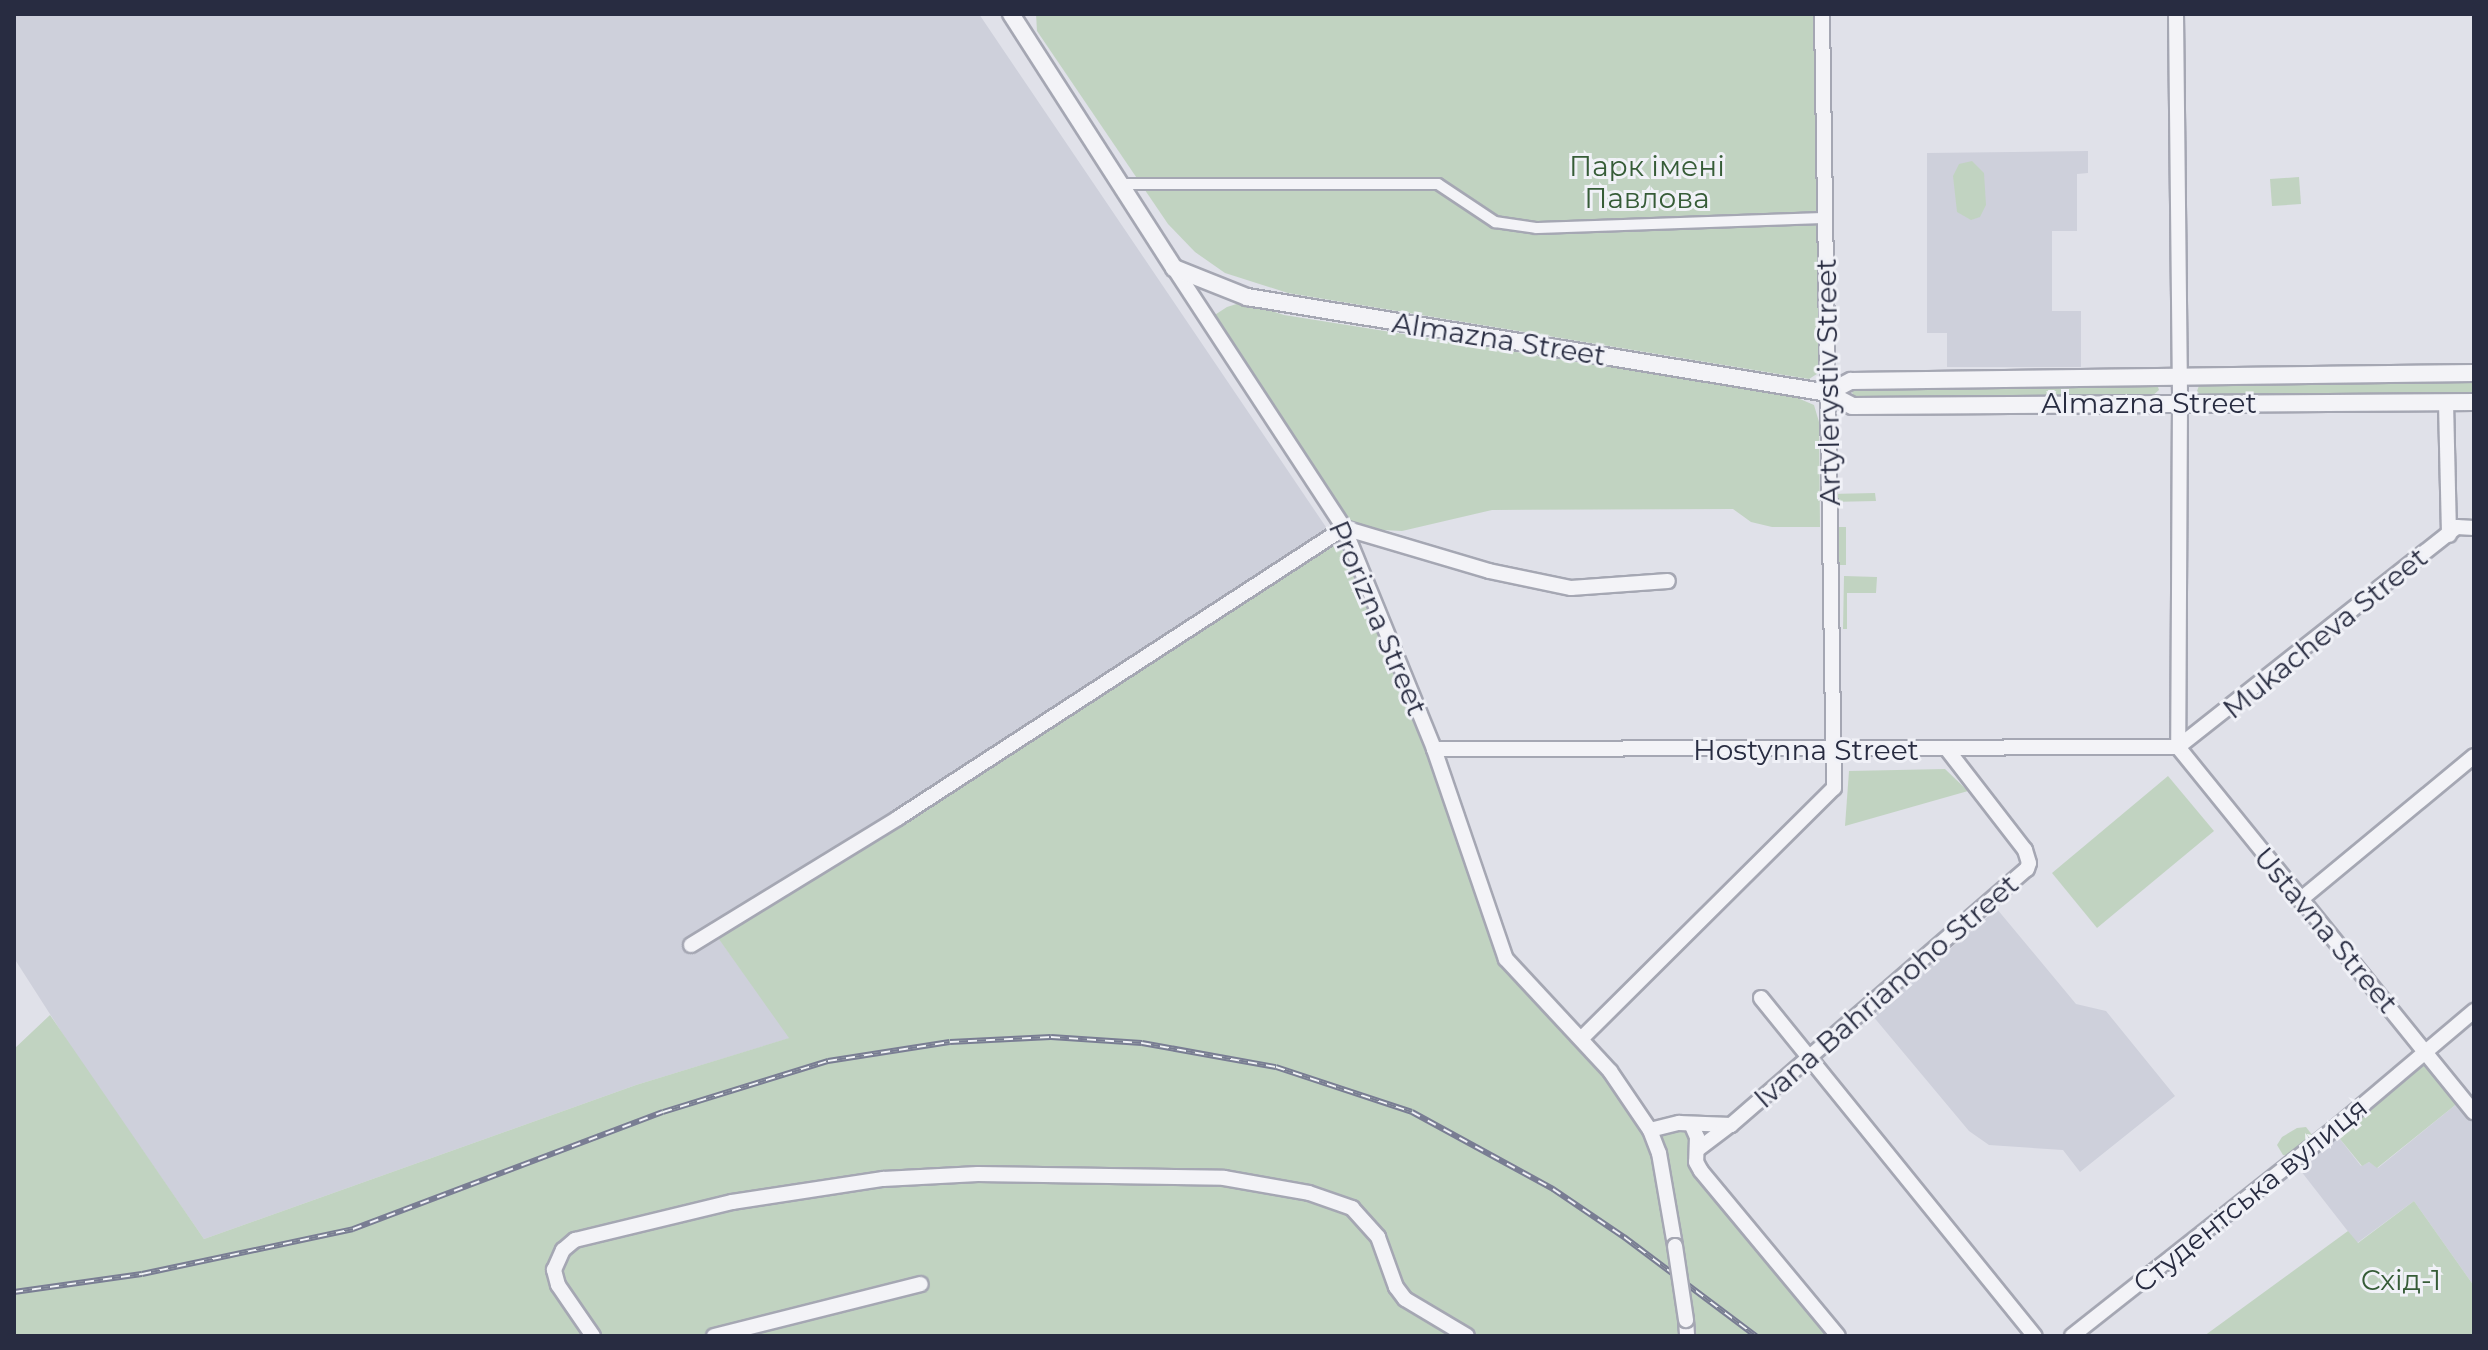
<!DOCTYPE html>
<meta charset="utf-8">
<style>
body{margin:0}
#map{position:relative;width:2488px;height:1350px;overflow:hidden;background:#e0e1e9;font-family:Montserrat,sans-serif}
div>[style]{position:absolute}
.built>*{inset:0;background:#ced0db}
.green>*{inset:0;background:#c1d3c1}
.roads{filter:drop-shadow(2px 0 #a5a7b3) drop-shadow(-2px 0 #a5a7b3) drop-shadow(0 2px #a5a7b3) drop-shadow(0 -2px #a5a7b3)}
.pedestrian>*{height:10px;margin:-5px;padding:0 5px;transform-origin:5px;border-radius:5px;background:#f3f3f7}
.minor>*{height:14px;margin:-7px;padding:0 7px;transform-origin:7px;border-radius:7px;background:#f3f3f7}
.tertiary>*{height:16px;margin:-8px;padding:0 8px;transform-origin:8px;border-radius:8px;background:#f3f3f7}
.rail>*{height:6px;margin-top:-3px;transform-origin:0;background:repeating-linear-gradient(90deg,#f0f1f7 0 9px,#797d93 0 18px);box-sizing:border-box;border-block:2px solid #797d93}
.bridges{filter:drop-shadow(2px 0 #a5a7b3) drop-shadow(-2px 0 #a5a7b3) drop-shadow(0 2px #a5a7b3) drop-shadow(0 -2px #a5a7b3)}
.minor-bridge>*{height:14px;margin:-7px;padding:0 7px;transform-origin:7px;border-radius:7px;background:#f3f3f7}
span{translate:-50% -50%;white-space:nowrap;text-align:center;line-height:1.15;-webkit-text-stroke:6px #f0f1f7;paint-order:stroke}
.park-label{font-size:28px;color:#365c37}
.street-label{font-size:28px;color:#282c41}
.frame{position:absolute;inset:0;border:16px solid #282c41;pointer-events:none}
</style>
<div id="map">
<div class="built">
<div style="clip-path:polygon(14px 14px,979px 14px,1332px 536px,712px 929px,790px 1038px,636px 1085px,204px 1239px,73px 1050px,14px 958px)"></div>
<div style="clip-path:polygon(2088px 151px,2088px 173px,2077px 174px,2077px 231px,2052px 231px,2052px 311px,2081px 311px,2081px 367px,1947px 367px,1947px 333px,1927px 333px,1927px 153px)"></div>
<div style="clip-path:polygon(1997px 909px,2076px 1004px,2106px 1011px,2175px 1096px,2080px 1172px,2063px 1150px,1989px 1145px,1969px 1131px,1872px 1015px)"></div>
<div style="clip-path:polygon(2459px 1102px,2474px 1121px,2474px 1286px,2414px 1201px,2357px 1243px,2297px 1166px,2336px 1134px,2361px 1166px,2369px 1162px,2378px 1168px)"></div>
</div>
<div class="green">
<div style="clip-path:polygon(1036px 14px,1815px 14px,1820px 372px,1809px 379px,1288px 293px,1225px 273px,1195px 252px,1168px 224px,1037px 31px)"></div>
<div style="clip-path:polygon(1972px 161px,1984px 173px,1986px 205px,1980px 217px,1971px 220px,1957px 212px,1953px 176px,1959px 164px)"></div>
<div style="clip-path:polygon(2299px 177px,2301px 204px,2272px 206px,2270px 179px)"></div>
<div style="clip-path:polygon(1243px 302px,1284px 315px,1793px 396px,1814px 405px,1819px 422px,1820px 527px,1772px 527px,1751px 522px,1733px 509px,1492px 510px,1402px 531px,1345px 528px,1506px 959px,1582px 1038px,1650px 1130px,1692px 1126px,1696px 1162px,1838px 1336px,1696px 1336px,1694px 1320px,1676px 1309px,1680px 1336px,14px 1336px,14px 1049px,50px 1015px,204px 1239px,636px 1085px,789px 1038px,711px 928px,1344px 528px,1207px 320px,1227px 307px)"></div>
<div style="clip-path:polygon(2474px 380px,2474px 394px,2201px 396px,2197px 391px,2200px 383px)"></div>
<div style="clip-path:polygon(2157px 384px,2159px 390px,2152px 396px,1854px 398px,1852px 392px,1854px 389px)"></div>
<div style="clip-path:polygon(1875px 493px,1876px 501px,1830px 502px,1830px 494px)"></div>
<div style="clip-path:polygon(1836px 527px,1846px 527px,1846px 565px,1837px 565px)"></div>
<div style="clip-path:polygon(1844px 576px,1877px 577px,1876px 593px,1847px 593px,1847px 629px,1843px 629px)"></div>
<div style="clip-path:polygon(1945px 769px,1968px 791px,1845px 826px,1849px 771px)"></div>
<div style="clip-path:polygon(2168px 776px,2214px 831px,2097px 928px,2052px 873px)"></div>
<div style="clip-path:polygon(2424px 1060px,2459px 1102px,2377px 1168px,2369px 1162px,2362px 1166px,2336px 1134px)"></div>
<div style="clip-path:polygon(2306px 1127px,2313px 1136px,2289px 1156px,2283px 1155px,2277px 1145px,2282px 1137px,2297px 1128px)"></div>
<div style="clip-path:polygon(2414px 1201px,2474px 1286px,2474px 1336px,2204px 1336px,2348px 1231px,2358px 1243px)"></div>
</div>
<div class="roads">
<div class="pedestrian">
<div style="left:1120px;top:184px;width:318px"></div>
<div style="left:1438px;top:184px;width:69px;rotate:33.7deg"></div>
<div style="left:1495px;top:222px;width:41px;rotate:8.3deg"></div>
<div style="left:1536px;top:228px;width:289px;rotate:-2deg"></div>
</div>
<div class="minor">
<div style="left:2176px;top:14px;width:388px;rotate:89.4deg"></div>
<div style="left:2180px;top:402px;width:345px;rotate:90.3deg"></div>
<div style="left:1174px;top:268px;width:311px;rotate:56.8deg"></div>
<div style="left:1344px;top:528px;width:239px;rotate:67.8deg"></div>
<div style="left:1434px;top:749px;width:222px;rotate:71.1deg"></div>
<div style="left:1506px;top:959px;width:153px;rotate:47.1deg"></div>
<div style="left:1610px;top:1071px;width:71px;rotate:55.9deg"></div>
<div style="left:1650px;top:1130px;width:25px;rotate:69deg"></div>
<div style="left:1659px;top:1153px;width:94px;rotate:80.2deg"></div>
<div style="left:2446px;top:402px;width:133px;rotate:88.7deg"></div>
<div style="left:2178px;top:747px;width:470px;rotate:51deg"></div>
<div style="left:2178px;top:747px;width:355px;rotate:-38.3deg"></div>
<div style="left:2457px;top:527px;width:17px;rotate:3deg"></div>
<div style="left:1434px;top:749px;width:744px;rotate:-0.15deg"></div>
<div style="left:2300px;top:900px;width:226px;rotate:-39.6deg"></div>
<div style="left:691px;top:945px;width:243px;rotate:-31.5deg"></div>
<div style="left:898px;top:818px;width:532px;rotate:-33.03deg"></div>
<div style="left:1344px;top:528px;width:151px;rotate:16.5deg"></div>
<div style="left:1489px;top:571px;width:84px;rotate:11.7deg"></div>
<div style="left:1571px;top:588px;width:97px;rotate:-4.1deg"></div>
<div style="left:1761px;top:998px;width:435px;rotate:51deg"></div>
<div style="left:1582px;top:1038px;width:355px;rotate:-44.8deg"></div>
<div style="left:1834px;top:788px;width:774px;rotate:-90.89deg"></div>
<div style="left:1692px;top:1126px;width:12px;rotate:66deg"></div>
<div style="left:1697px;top:1137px;width:25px;rotate:92deg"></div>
<div style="left:1696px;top:1162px;width:10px;rotate:61deg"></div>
<div style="left:1701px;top:1171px;width:214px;rotate:50.3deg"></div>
<div style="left:1650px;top:1130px;width:30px;rotate:-14deg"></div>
<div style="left:1679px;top:1123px;width:52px;rotate:2.2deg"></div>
<div style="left:1731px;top:1125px;width:391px;rotate:-40.9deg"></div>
<div style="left:2027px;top:869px;width:6px;rotate:-72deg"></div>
<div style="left:2029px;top:863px;width:14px;rotate:-107deg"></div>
<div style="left:2025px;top:850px;width:128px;rotate:-127.7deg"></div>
<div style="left:1697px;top:1150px;width:41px;rotate:-37.1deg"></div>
<div style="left:1686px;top:1320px;width:16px;rotate:86deg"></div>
<div style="left:593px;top:1336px;width:62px;rotate:-124.5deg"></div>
<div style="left:558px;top:1285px;width:16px;rotate:-105deg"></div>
<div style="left:554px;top:1270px;width:22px;rotate:-66deg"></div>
<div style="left:563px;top:1250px;width:16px;rotate:-40deg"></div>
<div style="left:575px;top:1240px;width:162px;rotate:-13.6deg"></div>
<div style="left:732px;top:1202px;width:153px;rotate:-8.7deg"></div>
<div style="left:883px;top:1179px;width:95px;rotate:-3deg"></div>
<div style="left:978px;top:1174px;width:246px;rotate:0.9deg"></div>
<div style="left:1224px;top:1178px;width:86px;rotate:10deg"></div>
<div style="left:1309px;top:1193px;width:46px;rotate:19.2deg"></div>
<div style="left:1352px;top:1208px;width:39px;rotate:48deg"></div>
<div style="left:1378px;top:1237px;width:53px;rotate:70.2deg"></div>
<div style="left:1396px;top:1287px;width:15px;rotate:53deg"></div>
<div style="left:1405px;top:1299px;width:72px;rotate:30.8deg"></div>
<div style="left:714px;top:1336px;width:213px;rotate:-14.1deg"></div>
<div style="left:2072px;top:1336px;width:340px;rotate:-38.3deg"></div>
<div style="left:2339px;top:1125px;width:177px;rotate:-40.2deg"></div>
</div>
<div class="tertiary">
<div style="left:1011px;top:14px;width:302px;rotate:57.3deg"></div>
<div style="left:1174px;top:268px;width:79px;rotate:21.7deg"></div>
<div style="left:1247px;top:297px;width:589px;rotate:9.38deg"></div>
<div style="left:1828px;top:393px;width:27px;rotate:28deg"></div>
<div style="left:1852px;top:406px;width:622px;rotate:-0.37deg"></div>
<div style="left:1828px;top:393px;width:26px;rotate:-28deg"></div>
<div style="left:1851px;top:381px;width:623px;rotate:-0.74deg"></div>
</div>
</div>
<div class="rail">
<div style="left:14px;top:1292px;width:129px;rotate:-8deg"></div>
<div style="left:142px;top:1274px;width:216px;rotate:-12deg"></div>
<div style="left:353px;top:1229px;width:331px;rotate:-20.7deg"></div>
<div style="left:663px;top:1112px;width:173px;rotate:-17.2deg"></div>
<div style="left:828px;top:1061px;width:123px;rotate:-8.9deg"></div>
<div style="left:950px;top:1042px;width:101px;rotate:-2.8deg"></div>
<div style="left:1051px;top:1037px;width:91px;rotate:3.8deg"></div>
<div style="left:1142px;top:1043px;width:136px;rotate:10.2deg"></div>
<div style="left:1276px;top:1067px;width:143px;rotate:18.3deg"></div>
<div style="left:1412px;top:1112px;width:161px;rotate:28.6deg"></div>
<div style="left:1553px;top:1189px;width:86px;rotate:34.1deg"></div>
<div style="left:1624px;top:1237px;width:165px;rotate:36.9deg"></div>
</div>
<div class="bridges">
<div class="minor-bridge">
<div style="left:1675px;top:1246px;width:75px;rotate:81.5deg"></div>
</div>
</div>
<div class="park-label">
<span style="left:1647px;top:182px">Парк імені<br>Павлова</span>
<span style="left:2401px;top:1280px">Схід-1</span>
</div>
<div class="street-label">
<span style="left:1499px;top:339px;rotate:9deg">Almazna Street</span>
<span style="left:1828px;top:382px;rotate:-91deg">Artylerystiv Street</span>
<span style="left:2149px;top:403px">Almazna Street</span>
<span style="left:1378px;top:618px;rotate:67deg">Prorizna Street</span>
<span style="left:2325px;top:633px;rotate:-39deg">Mukacheva Street</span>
<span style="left:1806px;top:750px">Hostynna Street</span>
<span style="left:2326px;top:930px;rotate:50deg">Ustavna Street</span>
<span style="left:1886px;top:991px;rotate:-41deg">Ivana Bahrianoho Street</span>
<span style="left:2250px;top:1195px;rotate:-39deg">Студентська вулиця</span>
</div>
<div class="frame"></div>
</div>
